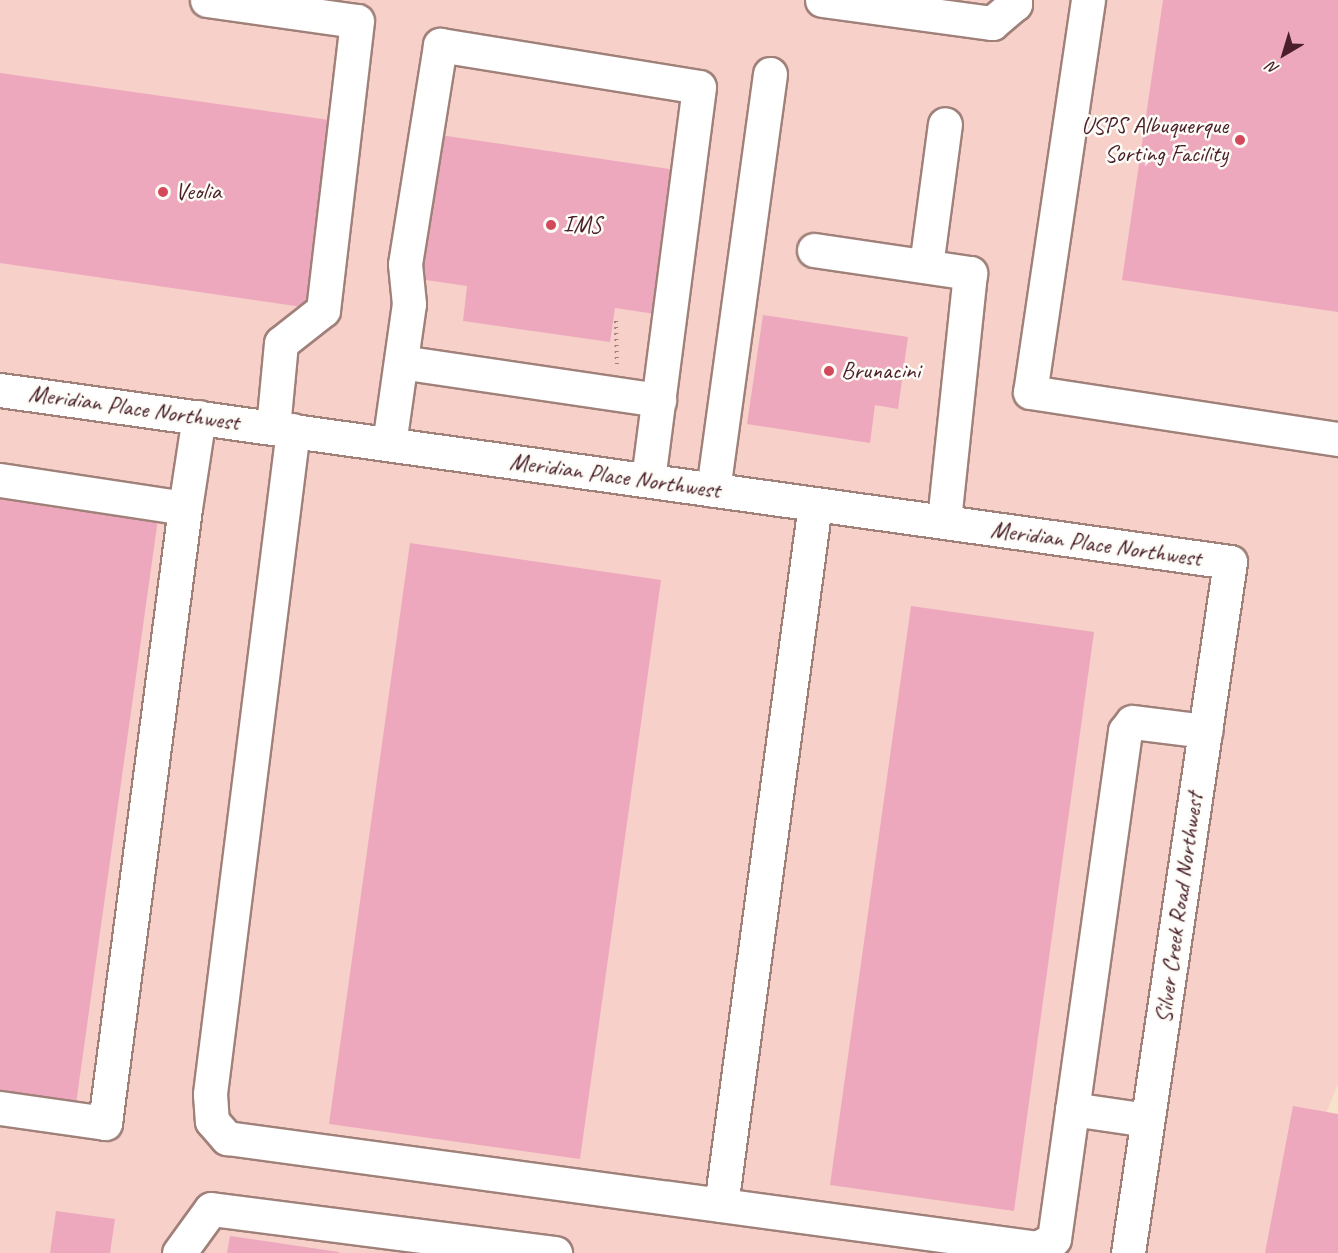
<!DOCTYPE html>
<style>
body{margin:0}
#map{position:relative;width:1338px;height:1253px;overflow:hidden;background:#f6e3ca;font-family:Caveat,sans-serif}
div>[style]{position:absolute}
.built>*{inset:0;background:#f7d0ca}
.building>*{inset:0;background:#eda8bd}
.path>*{height:4px;margin-top:-2px;transform-origin:0;background:repeating-linear-gradient(90deg,#a0817a 0 1.5px,transparent 0 6px)}
.roads{filter:drop-shadow(2px 0 #a0817a) drop-shadow(-2px 0 #a0817a) drop-shadow(0 2px #a0817a) drop-shadow(0 -2px #a0817a)}
.minor>*{height:33px;margin:-16.5px;padding:0 16.5px;transform-origin:16.5px;border-radius:16.5px;background:#fff}
.dots>*{width:16px;height:16px;translate:-50% -50%;box-sizing:border-box;border:3px solid #fdfcf7;border-radius:50%}
span{translate:-50% -50%;white-space:nowrap;text-align:center;line-height:1.15;-webkit-text-stroke:5px #fdfcf7;paint-order:stroke}
.poi-label{font-size:24px;color:#4a1f2b}
.right{translate:-100% -50%;text-align:right}
.left{translate:0 -50%;text-align:left}
.street-label{font-size:24px;color:#4a1f2b}
.north{position:absolute;left:1254px;top:24px;width:60px;height:60px;-webkit-text-stroke:4px #fdfcf7;paint-order:stroke;rotate:218deg;font-size:16px;font-weight:700;line-height:24px;text-align:center;color:#4a1f2b}
.north::after{content:'';display:block;margin:auto;width:21px;height:27px;background:#4a1f2b;clip-path:polygon(50% 0,100% 100%,50% 72%,0 100%)}
</style>
<div id="map">
<div class="built">
<div style="clip-path:polygon(0 0,1338px 0,1338px 1084px,1269px 1253px,0 1253px)"></div>
</div>
<div class="building">
<div style="clip-path:polygon(1163px 0,1338px 0,1338px 312px,1122px 280px)"></div>
<div style="clip-path:polygon(0 73px,336px 121px,309px 308px,0 263px)"></div>
<div style="clip-path:polygon(440px 135px,683px 171px,662px 315px,615px 308px,610px 342px,463px 321px,467px 286px,419px 279px)"></div>
<div style="clip-path:polygon(763px 315px,908px 337px,898px 409px,875px 405px,870px 443px,747px 424px)"></div>
<div style="clip-path:polygon(0 496px,158px 519px,76px 1104px,0 1093px)"></div>
<div style="clip-path:polygon(410px 543px,661px 580px,580px 1159px,329px 1124px)"></div>
<div style="clip-path:polygon(911px 606px,1094px 632px,1014px 1211px,830px 1185px)"></div>
<div style="clip-path:polygon(1293px 1106px,1338px 1114px,1338px 1253px,1265px 1253px)"></div>
<div style="clip-path:polygon(56px 1211px,115px 1219px,110px 1253px,50px 1253px)"></div>
<div style="clip-path:polygon(230px 1236px,339px 1252px,339px 1253px,227px 1253px)"></div>
</div>
<div class="path">
<div style="left:616px;top:321px;width:43px;rotate:88.7deg"></div>
</div>
<div class="roads">
<div class="minor">
<div style="left:207px;top:0;width:151px;rotate:8deg"></div>
<div style="left:357px;top:21px;width:291px;rotate:96.7deg"></div>
<div style="left:323px;top:310px;width:53px;rotate:141.8deg"></div>
<div style="left:281px;top:343px;width:85px;rotate:95.4deg"></div>
<div style="left:822px;top:0;width:172px;rotate:7.7deg"></div>
<div style="left:992px;top:23px;width:30px;rotate:-40deg"></div>
<div style="left:1015px;top:4px;width:4px;rotate:-90deg"></div>
<div style="left:1088px;top:0;width:396px;rotate:98.4deg"></div>
<div style="left:1030px;top:392px;width:312px;rotate:8.7deg"></div>
<div style="left:814px;top:250px;width:158px;rotate:8.4deg"></div>
<div style="left:970px;top:273px;width:250px;rotate:96deg"></div>
<div style="left:926px;top:266px;width:143px;rotate:-82.4deg"></div>
<div style="left:401px;top:362px;width:261px;rotate:8.4deg"></div>
<div style="left:0;top:390px;width:1242px;rotate:7.96deg"></div>
<div style="left:1230px;top:562px;width:698px;rotate:98.4deg"></div>
<div style="left:293px;top:430px;width:669px;rotate:97.13deg"></div>
<div style="left:210px;top:1094px;width:27px;rotate:86deg"></div>
<div style="left:212px;top:1121px;width:23px;rotate:49deg"></div>
<div style="left:227px;top:1138px;width:817px;rotate:7.73deg"></div>
<div style="left:1037px;top:1248px;width:19px;rotate:-28deg"></div>
<div style="left:1054px;top:1239px;width:513px;rotate:-82.04deg"></div>
<div style="left:1125px;top:731px;width:11px;rotate:-52deg"></div>
<div style="left:1132px;top:722px;width:74px;rotate:7deg"></div>
<div style="left:389px;top:444px;width:141px;rotate:-81.9deg"></div>
<div style="left:409px;top:304px;width:40px;rotate:-95.7deg"></div>
<div style="left:405px;top:264px;width:222px;rotate:-80.9deg"></div>
<div style="left:440px;top:45px;width:262px;rotate:9.2deg"></div>
<div style="left:699px;top:87px;width:396px;rotate:97.4deg"></div>
<div style="left:0;top:480px;width:187px;rotate:8.6deg"></div>
<div style="left:185px;top:508px;width:92px;rotate:-81.3deg"></div>
<div style="left:713px;top:490px;width:420px;rotate:-82.2deg"></div>
<div style="left:0;top:1108px;width:106px;rotate:8.1deg"></div>
<div style="left:105px;top:1123px;width:620px;rotate:-82.59deg"></div>
<div style="left:1072px;top:1109px;width:76px;rotate:8.3deg"></div>
<div style="left:721px;top:1205px;width:707px;rotate:-82.36deg"></div>
<div style="left:179px;top:1253px;width:54px;rotate:-54deg"></div>
<div style="left:211px;top:1209px;width:347px;rotate:7.3deg"></div>
</div>
</div>
<div class="dots">
<div style="left:1240px;top:140px;background:#d1495b"></div>
<div style="left:163px;top:192px;background:#d1495b"></div>
<div style="left:551px;top:225px;background:#d1495b"></div>
<div style="left:829px;top:371px;background:#d1495b"></div>
</div>
<div class="poi-label">
<span class="right" style="left:1228px;top:140px">USPS Albuquerque<br>Sorting Facility</span>
<span class="left" style="left:175px;top:192px">Veolia</span>
<span class="left" style="left:563px;top:225px">IMS</span>
<span class="left" style="left:841px;top:371px">Brunacini</span>
</div>
<div class="street-label">
<span style="left:134px;top:408px;rotate:8deg">Meridian Place Northwest</span>
<span style="left:615px;top:476px;rotate:8deg">Meridian Place Northwest</span>
<span style="left:1096px;top:544px;rotate:8deg">Meridian Place Northwest</span>
<span style="left:1179px;top:908px;rotate:-82deg">Silver Creek Road Northwest</span>
</div>
<div class="north">N</div>
</div>
